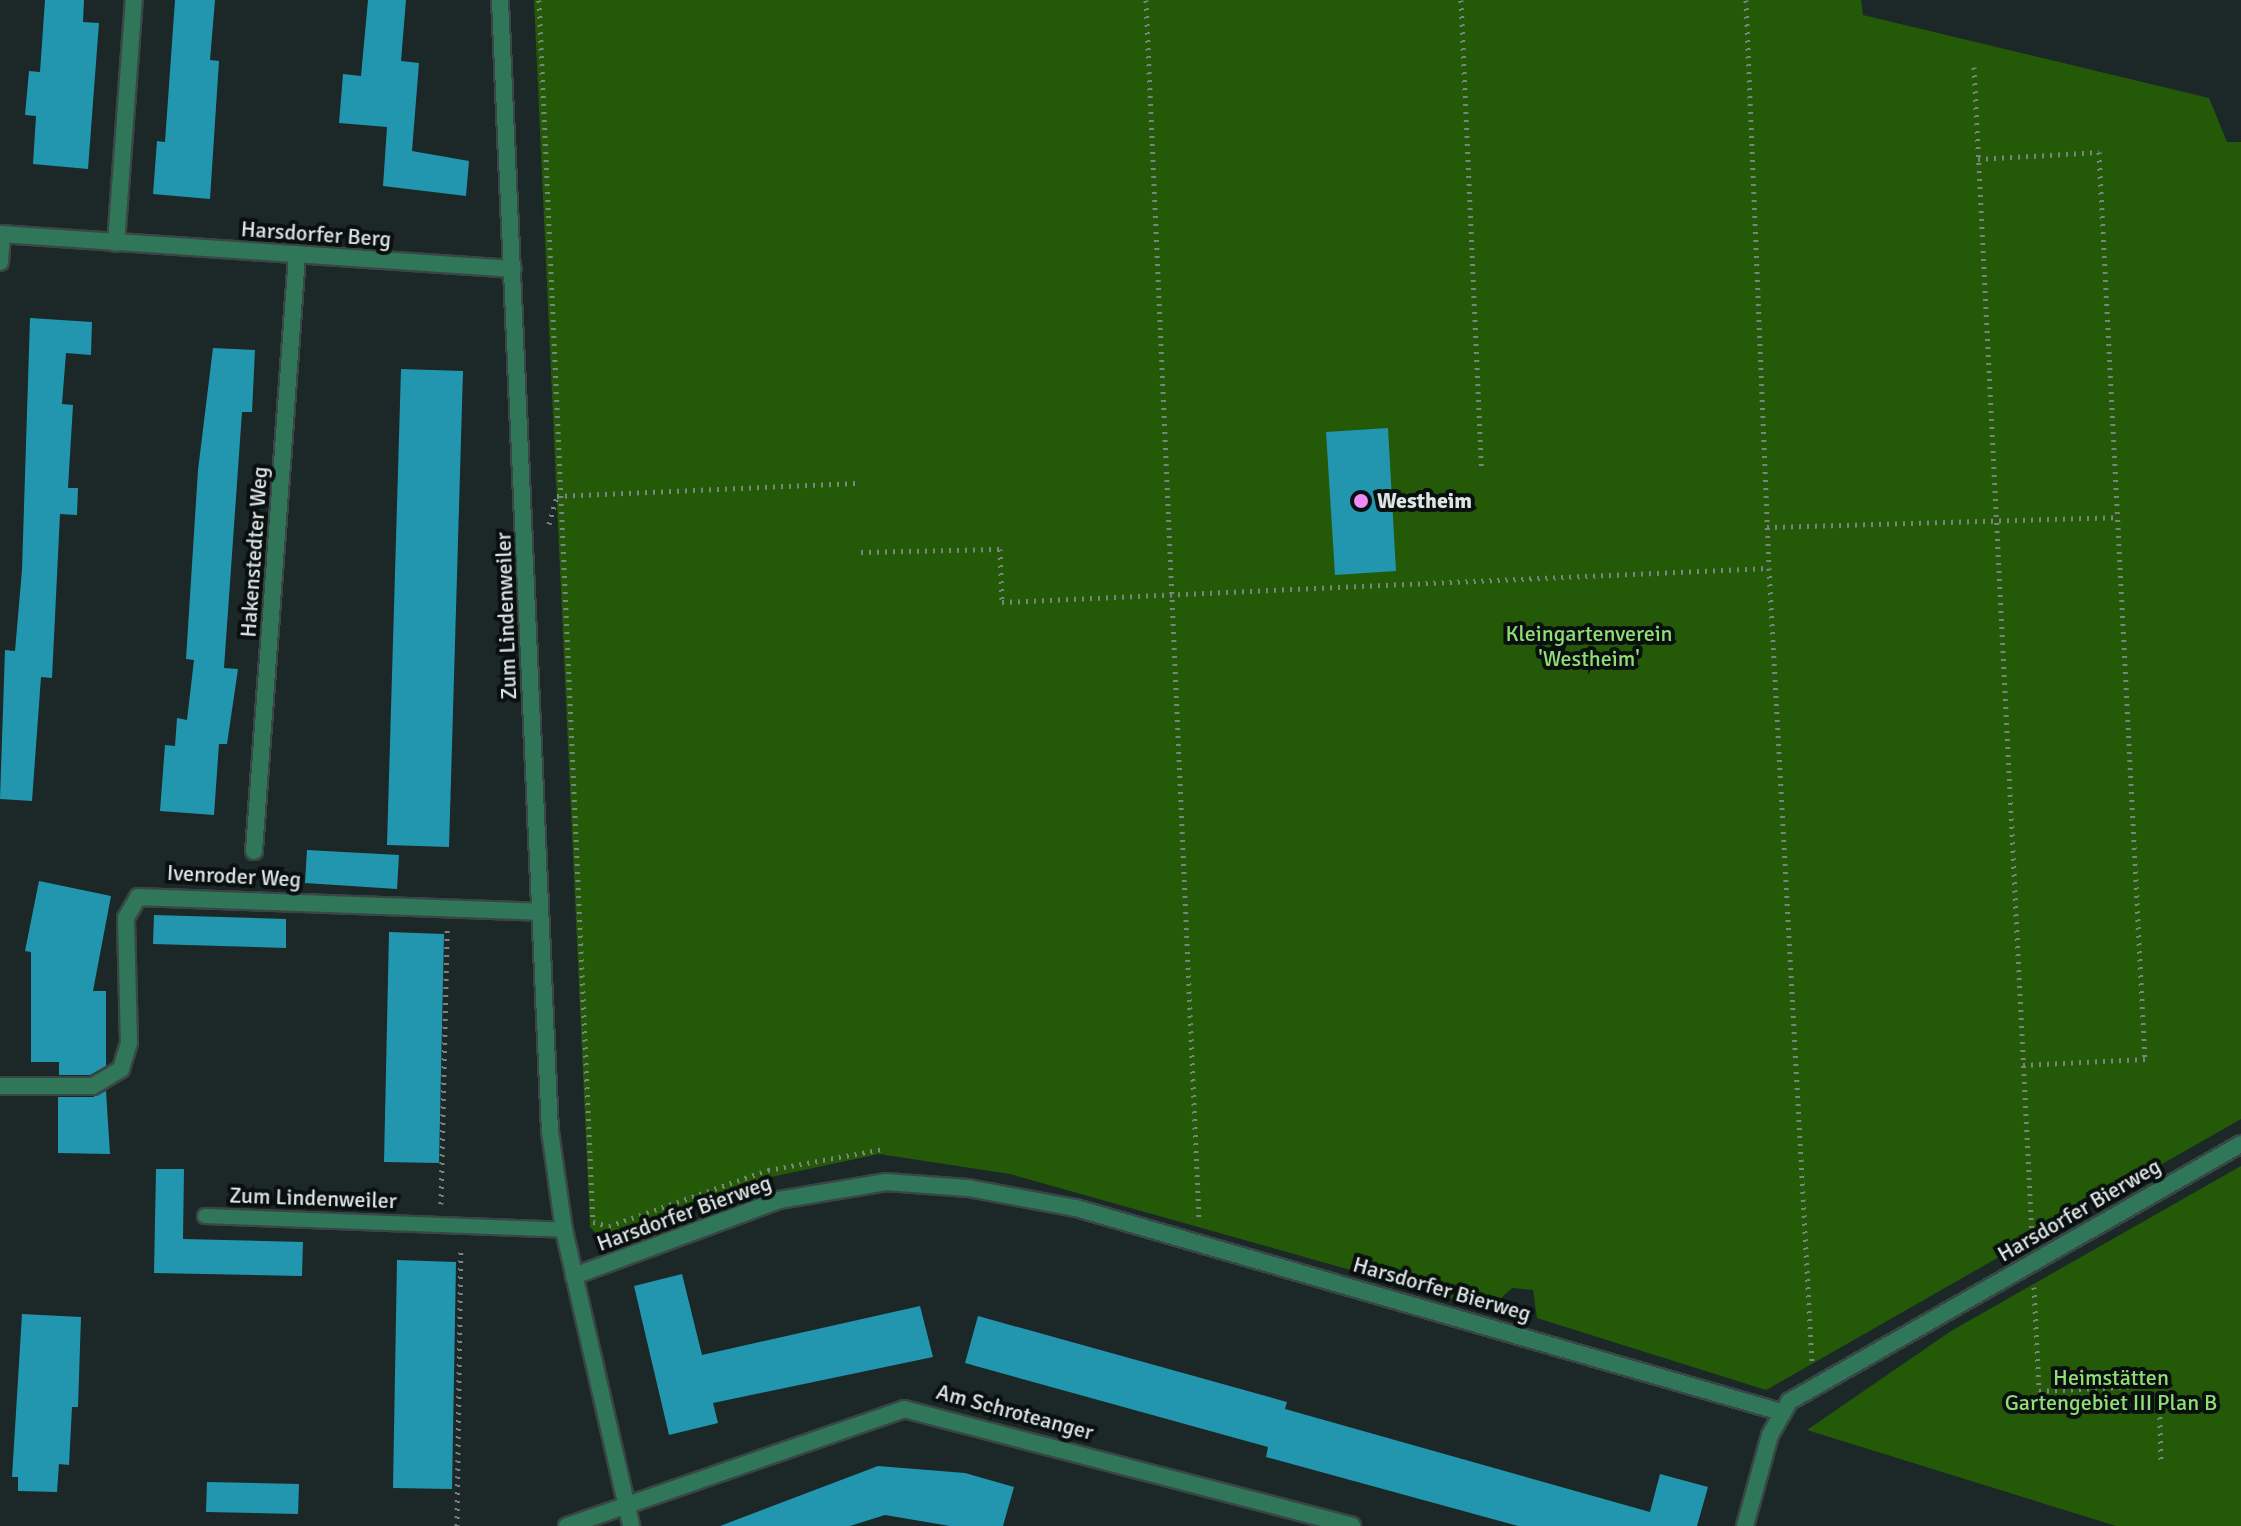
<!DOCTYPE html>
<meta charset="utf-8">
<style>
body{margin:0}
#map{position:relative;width:2241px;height:1526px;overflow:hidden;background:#1b2827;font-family:Signika,sans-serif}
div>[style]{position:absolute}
.green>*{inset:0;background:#245908}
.building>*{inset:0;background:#2296af}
.path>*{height:5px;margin-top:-2.5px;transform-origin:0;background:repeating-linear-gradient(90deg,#798483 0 2px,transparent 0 8px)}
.roads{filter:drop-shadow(2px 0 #3a4645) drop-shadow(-2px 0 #3a4645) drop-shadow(0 2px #3a4645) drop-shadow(0 -2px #3a4645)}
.lane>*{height:14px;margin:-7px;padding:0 7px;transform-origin:7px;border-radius:7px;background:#30775a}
.street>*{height:16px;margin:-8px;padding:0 8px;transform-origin:8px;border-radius:8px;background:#30775a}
.dots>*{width:22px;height:22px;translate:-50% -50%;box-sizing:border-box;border:4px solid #0a100f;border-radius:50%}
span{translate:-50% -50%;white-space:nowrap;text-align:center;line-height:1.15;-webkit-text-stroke:8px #0a100f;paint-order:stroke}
.street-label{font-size:22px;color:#dde5e4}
.poi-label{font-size:22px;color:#dde5e4;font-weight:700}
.left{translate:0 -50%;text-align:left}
.park-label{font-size:22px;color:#91de75}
</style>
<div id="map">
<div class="green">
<div style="clip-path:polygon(534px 0,1861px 0,1863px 15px,2209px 98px,2227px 142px,2241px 142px,2241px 1119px,1766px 1390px,1537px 1318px,1533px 1290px,1512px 1288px,1489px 1309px,1010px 1174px,879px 1154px,771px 1177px,602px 1240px,590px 1227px)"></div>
<div style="clip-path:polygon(2241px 1166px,2241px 1526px,2116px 1526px,1807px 1430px,1951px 1331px)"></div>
</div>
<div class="building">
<div style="clip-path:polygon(45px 0,84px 0,83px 22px,99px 23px,88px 169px,33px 164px,36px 116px,25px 115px,29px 71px,40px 72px)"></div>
<div style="clip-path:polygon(175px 0,215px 0,210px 60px,219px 61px,210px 199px,153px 194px,157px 141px,165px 142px)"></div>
<div style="clip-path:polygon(368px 0,406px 0,401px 61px,419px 63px,412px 151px,469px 161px,466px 196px,383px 186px,387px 127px,339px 123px,343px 74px,361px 76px)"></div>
<div style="clip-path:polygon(30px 318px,92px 322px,91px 355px,66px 353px,62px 404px,73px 405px,68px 488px,78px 488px,77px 515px,60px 514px,52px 678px,41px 677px,32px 801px,0 799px,5px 650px,15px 651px,22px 570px)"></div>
<div style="clip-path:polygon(213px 348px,255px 350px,252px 412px,242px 412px,224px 668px,238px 669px,227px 744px,219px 744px,214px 815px,160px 811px,165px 745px,175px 746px,177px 718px,187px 720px,194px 660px,186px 659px,198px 470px)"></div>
<div style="clip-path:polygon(401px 369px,463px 371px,449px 847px,387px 845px)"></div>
<div style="clip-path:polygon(1388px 428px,1396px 571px,1335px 575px,1326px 432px)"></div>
<div style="clip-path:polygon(307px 850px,399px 855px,397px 889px,305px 883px)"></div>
<div style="clip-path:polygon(39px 881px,111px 896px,93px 991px,106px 991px,106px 1066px,90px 1075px,59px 1075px,59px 1062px,31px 1062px,31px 952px,25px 951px)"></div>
<div style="clip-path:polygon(154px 915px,286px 919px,286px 948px,153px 944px)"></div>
<div style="clip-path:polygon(389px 932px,444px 934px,439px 1163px,384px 1162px)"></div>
<div style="clip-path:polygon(106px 1091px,110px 1154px,58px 1153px,58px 1097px,93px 1097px)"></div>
<div style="clip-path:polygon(156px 1169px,184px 1169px,183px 1239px,303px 1242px,302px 1276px,154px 1273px)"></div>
<div style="clip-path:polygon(397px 1260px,456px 1262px,452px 1489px,393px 1488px)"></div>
<div style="clip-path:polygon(682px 1274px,702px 1355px,920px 1306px,933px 1357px,713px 1403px,718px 1423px,669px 1435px,634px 1286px)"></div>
<div style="clip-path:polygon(22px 1314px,81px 1317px,78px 1407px,72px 1407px,69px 1465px,59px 1464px,57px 1492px,18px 1491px,18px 1477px,12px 1477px)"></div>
<div style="clip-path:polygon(978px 1316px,1287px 1402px,1285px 1409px,1650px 1512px,1660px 1474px,1708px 1487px,1697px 1526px,1518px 1526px,1266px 1457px,1268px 1447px,965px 1363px)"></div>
<div style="clip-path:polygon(878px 1466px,965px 1473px,1014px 1487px,1003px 1526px,950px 1526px,885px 1515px,850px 1526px,720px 1526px)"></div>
<div style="clip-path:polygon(207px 1482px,299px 1484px,298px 1514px,206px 1512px)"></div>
</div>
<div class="path">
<div style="left:539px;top:0;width:1223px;rotate:87.47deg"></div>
<div style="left:593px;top:1222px;width:16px;rotate:14deg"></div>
<div style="left:609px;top:1226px;width:169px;rotate:-19.4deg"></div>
<div style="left:768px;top:1170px;width:118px;rotate:-10.3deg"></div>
<div style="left:1146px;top:0;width:1219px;rotate:87.51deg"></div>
<div style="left:1461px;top:0;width:467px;rotate:87.5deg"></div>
<div style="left:1746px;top:0;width:568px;rotate:87.68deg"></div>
<div style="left:1769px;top:568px;width:794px;rotate:86.9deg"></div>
<div style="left:1974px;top:67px;width:1171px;rotate:87.16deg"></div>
<div style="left:1978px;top:159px;width:121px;rotate:-3.3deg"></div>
<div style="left:2099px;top:152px;width:908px;rotate:87.1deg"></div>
<div style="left:2145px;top:1059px;width:122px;rotate:177.2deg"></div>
<div style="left:549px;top:524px;width:29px;rotate:-74deg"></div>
<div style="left:557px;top:496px;width:300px;rotate:-2.5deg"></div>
<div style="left:1767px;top:527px;width:350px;rotate:-1.6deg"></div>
<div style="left:861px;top:552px;width:139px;rotate:-1.2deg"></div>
<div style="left:1000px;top:549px;width:53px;rotate:87.8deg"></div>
<div style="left:1002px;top:602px;width:768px;rotate:-2.54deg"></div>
<div style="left:441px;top:1204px;width:274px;rotate:-88.7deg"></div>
<div style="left:2034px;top:1287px;width:104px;rotate:87.2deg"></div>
<div style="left:2039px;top:1391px;width:120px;rotate:-2.9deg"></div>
<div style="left:2159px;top:1385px;width:76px;rotate:88.5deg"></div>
<div style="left:457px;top:1526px;width:279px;rotate:-89.2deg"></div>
</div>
<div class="roads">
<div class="lane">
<div style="left:205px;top:1216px;width:359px;rotate:2.2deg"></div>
</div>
<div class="street">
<div style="left:500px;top:0;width:1132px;rotate:87.47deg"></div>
<div style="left:550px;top:1131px;width:100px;rotate:82deg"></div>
<div style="left:564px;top:1230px;width:303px;rotate:77.2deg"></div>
<div style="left:0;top:234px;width:514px;rotate:3.9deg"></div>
<div style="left:116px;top:243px;width:244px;rotate:-85.8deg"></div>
<div style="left:0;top:262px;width:28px;rotate:-86deg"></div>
<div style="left:254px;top:851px;width:598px;rotate:-85.87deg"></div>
<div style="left:0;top:1086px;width:93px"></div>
<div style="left:93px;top:1086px;width:33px;rotate:-31deg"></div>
<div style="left:121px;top:1069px;width:28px;rotate:-73deg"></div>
<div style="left:129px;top:1042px;width:124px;rotate:-91.4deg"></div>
<div style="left:126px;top:918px;width:24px;rotate:-60deg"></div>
<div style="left:138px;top:897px;width:400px;rotate:2.1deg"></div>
<div style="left:574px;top:1276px;width:219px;rotate:-20.3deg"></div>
<div style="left:779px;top:1200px;width:109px;rotate:-9.5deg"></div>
<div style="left:886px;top:1182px;width:82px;rotate:4.2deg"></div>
<div style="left:968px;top:1188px;width:110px;rotate:10.5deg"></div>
<div style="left:1076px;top:1208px;width:734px;rotate:16.14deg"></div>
<div style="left:567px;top:1526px;width:357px;rotate:-19.1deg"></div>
<div style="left:904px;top:1409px;width:463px;rotate:14.6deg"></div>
<div style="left:1745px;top:1526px;width:94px;rotate:-74.6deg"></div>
<div style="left:1770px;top:1435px;width:39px;rotate:-60deg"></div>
<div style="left:1790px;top:1401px;width:519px;rotate:-29.68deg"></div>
</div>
</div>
<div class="dots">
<div style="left:1361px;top:501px;background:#ec8cfb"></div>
</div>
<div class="street-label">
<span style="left:316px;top:234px;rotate:4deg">Harsdorfer Berg</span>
<span style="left:254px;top:552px;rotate:-86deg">Hakenstedter Weg</span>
<span style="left:506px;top:616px;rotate:-92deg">Zum Lindenweiler</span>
<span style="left:234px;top:876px;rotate:3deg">Ivenroder Weg</span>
<span style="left:313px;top:1198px;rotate:2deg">Zum Lindenweiler</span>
<span style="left:2079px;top:1210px;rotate:-30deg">Harsdorfer Bierweg</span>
<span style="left:684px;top:1213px;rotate:-20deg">Harsdorfer Bierweg</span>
<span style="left:1442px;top:1289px;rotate:16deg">Harsdorfer Bierweg</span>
<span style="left:1015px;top:1412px;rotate:15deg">Am Schroteanger</span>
</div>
<div class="poi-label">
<span class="left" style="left:1377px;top:501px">Westheim</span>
</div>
<div class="park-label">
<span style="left:1589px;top:646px">Kleingartenverein<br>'Westheim'</span>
<span style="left:2111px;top:1390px">Heimstätten<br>Gartengebiet III Plan B</span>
</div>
</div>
